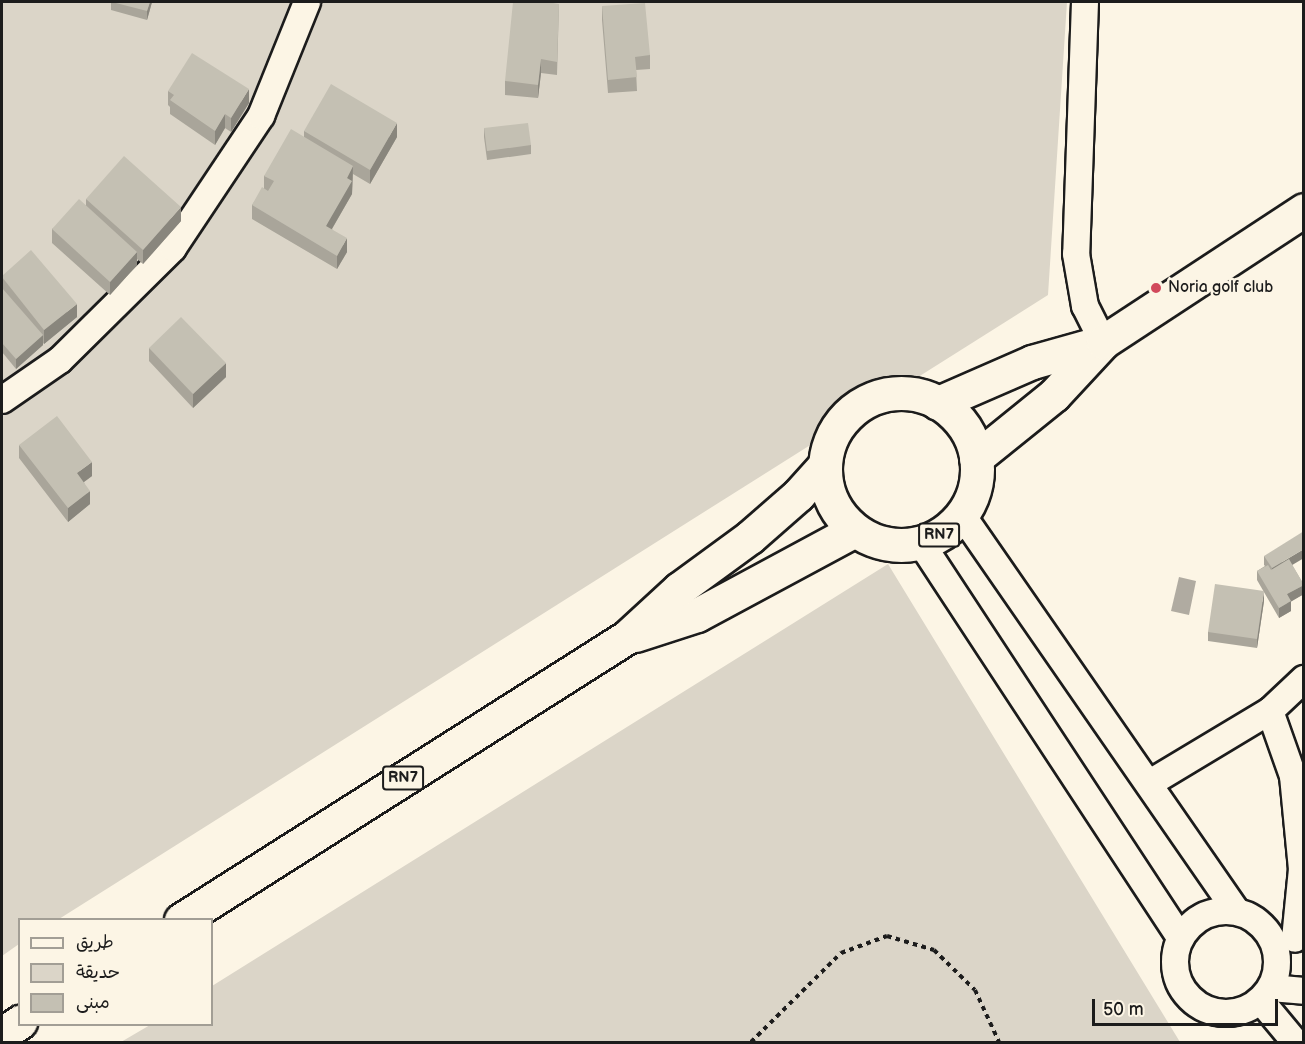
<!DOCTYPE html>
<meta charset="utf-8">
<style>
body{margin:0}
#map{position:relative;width:1305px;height:1044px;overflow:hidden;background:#fcf5e5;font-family:"Balsamiq Sans","Playpen Sans Arabic",sans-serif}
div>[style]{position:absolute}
.green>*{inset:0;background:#dbd5c8}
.water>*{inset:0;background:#b0aba1}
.path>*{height:4px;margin-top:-2px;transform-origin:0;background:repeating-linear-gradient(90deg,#1c1c1c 0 4.5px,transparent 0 9px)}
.roads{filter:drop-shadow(2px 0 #1c1c1c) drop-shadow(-2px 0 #1c1c1c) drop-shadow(0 2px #1c1c1c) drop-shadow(0 -2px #1c1c1c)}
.street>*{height:26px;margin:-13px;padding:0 13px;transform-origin:13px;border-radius:13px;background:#fcf5e5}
.street>.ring{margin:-13px;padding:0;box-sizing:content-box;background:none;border:26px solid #fcf5e5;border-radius:50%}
.primary>*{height:33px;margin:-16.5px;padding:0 16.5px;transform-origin:16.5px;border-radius:16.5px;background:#fcf5e5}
.primary>.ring{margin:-16.5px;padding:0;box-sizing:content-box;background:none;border:33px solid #fcf5e5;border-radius:50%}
.wall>*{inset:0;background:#a9a59a}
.shaded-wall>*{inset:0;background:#89867d}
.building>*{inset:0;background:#c4c0b3}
.dots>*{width:16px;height:16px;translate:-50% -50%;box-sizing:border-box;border:3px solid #fcf5e5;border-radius:50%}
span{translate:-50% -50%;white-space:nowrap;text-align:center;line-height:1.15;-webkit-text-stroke:5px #fcf5e5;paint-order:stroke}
.shield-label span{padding:2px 4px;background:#fcf5e5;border:2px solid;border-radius:4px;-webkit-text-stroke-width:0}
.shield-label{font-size:15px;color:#1c1c1c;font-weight:700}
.poi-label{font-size:16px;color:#1c1c1c}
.left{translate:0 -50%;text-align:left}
.frame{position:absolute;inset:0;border:3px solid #1c1c1c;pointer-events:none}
.legend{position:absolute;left:18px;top:918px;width:195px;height:108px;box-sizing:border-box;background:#fcf5e5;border:2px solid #a29e95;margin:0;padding:8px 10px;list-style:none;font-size:18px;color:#1c1c1c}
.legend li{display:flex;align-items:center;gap:12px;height:30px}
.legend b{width:30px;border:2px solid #a29e95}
.scale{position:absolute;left:1092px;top:999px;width:186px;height:27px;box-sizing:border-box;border:3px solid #1c1c1c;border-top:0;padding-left:8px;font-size:18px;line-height:21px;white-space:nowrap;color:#1c1c1c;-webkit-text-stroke:4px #fcf5e5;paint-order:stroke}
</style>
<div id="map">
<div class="green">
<div style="clip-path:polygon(2px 2px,1067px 2px,1048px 295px,59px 919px,20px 920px,19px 944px,2px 956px)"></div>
<div style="clip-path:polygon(888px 564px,1180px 1042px,121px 1042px,150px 1025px,212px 1024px,212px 986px)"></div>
</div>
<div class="water">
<div style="clip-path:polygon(1179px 577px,1196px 581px,1189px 615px,1171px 611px)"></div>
</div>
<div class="path">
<div style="left:751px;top:1042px;width:127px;rotate:-44.7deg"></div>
<div style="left:841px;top:953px;width:49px;rotate:-20.3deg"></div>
<div style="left:887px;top:936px;width:49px;rotate:16.6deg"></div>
<div style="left:934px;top:950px;width:57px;rotate:44.3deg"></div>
<div style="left:975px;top:990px;width:57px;rotate:65.2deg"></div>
</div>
<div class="roads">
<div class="street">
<div style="left:1085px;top:2px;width:252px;rotate:92deg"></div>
<div style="left:1076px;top:254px;width:53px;rotate:80.2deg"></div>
<div style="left:1085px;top:306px;width:40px;rotate:63.4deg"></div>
<div style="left:2px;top:400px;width:70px;rotate:-34.6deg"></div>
<div style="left:60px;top:360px;width:159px;rotate:-44.7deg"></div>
<div style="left:173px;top:248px;width:159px;rotate:-56.3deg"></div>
<div style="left:261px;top:116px;width:123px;rotate:-68deg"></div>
<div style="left:962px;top:515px;width:482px;rotate:55.3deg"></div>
<div style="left:921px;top:543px;width:472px;rotate:56.7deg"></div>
<div style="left:1270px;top:711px;width:69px;rotate:70.5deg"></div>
<div style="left:1293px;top:776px;width:93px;rotate:84.5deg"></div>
<div style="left:1302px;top:869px;width:70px;rotate:95.7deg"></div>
<div style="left:1150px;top:783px;width:140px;rotate:-31deg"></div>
<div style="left:1270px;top:711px;width:47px;rotate:-43.3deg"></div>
<div class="ring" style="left:1175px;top:911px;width:76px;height:76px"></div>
<div style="left:1271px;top:988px;width:33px;rotate:5deg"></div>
<div style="left:1261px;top:1001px;width:53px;rotate:50.3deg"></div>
</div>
<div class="primary">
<div class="ring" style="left:825px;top:393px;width:119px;height:119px"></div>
<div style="left:938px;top:403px;width:103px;rotate:-23.6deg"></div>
<div style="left:1032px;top:362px;width:74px;rotate:-15.7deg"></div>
<div style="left:976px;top:458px;width:100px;rotate:-38.9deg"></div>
<div style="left:1054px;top:395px;width:72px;rotate:-47.2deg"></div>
<div style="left:1103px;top:342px;width:240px;rotate:-33.3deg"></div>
<div style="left:635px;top:635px;width:65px;rotate:-17.9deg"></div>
<div style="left:697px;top:615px;width:179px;rotate:-28.3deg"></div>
<div style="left:181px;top:920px;width:528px;rotate:-32.4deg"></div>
<div style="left:627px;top:637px;width:71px;rotate:-42.7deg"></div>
<div style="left:679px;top:589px;width:88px;rotate:-36.2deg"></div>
<div style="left:750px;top:537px;width:64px;rotate:-41.2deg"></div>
<div style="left:798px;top:495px;width:40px;rotate:-48deg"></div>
<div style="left:2px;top:1034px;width:22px;rotate:-34deg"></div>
</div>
</div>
<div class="wall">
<div style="clip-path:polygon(111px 2px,152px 2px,147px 20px,111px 10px)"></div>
<div style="clip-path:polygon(559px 4px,557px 75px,541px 73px,538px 98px,505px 95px,505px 81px)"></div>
<div style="clip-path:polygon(602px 6px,650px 55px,650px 69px,636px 70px,637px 91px,608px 93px,602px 20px)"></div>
<div style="clip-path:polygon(168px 91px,249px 103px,231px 132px,225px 128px,215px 145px,170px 114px,170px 107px,168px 105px)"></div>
<div style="clip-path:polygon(484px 128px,531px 145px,531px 154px,487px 160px,484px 137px)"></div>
<div style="clip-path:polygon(304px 131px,397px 137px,370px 184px,353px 174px,352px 194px,332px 229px,347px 252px,337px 269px,252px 219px,252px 205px,264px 188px,264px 176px,304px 137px)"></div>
<div style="clip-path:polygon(86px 199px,181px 221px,143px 264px,137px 259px,137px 265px,110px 295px,52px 243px,52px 229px,86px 205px)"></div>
<div style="clip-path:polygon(2px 276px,77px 317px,44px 344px,43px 343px,43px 345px,16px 369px,2px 352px)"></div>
<div style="clip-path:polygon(149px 348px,226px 377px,193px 408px,149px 361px)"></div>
<div style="clip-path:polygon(19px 445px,92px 476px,84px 482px,90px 504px,68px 522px,19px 458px)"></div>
<div style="clip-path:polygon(1264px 556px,1292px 565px,1304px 585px,1304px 594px,1291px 601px,1291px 611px,1279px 618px,1257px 580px,1257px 571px,1265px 566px,1264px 565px)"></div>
<div style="clip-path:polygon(1264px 601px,1257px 648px,1208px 641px,1208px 632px)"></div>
</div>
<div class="shaded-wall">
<div style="clip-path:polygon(150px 2px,152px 2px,147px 20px,147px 11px)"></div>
<div style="clip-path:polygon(541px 59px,541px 73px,538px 98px,538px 85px)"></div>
<div style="clip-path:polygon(249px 89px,249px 103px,231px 132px,231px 118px)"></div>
<div style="clip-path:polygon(225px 114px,225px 128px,215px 145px,215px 131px)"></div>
<div style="clip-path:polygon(397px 123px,397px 137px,370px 184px,370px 170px)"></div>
<div style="clip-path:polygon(353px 166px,352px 194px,326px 239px,326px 226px,347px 178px)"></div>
<div style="clip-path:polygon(181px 207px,181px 221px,143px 264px,143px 250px)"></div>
<div style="clip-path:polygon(347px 238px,347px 252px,337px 269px,337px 256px)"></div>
<div style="clip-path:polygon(137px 252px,137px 265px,110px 295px,110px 282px)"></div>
<div style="clip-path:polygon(77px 304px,77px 317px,44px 344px,44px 330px)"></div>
<div style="clip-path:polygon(43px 335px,43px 345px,16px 369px,16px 359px)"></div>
<div style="clip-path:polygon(226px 363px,226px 377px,193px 408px,193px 394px)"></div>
<div style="clip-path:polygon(92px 462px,92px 476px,77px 487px,77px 473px)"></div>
<div style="clip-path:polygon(90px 491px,90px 504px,68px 522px,68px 508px)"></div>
<div style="clip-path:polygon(1304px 549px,1304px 558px,1272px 577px,1272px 568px)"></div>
<div style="clip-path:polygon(1304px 585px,1304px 594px,1287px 604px,1287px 594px)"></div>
<div style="clip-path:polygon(1264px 591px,1264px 601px,1257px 648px,1257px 639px)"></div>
<div style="clip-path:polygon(1291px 601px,1291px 611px,1279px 618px,1279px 608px)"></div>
</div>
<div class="building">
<div style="clip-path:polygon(112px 2px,150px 2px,147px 11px)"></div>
<div style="clip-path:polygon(513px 2px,547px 2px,559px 4px,557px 62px,541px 59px,538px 85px,505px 81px)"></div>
<div style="clip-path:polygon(645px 3px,650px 55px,635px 57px,637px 77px,608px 80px,602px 6px)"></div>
<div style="clip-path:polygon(192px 53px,249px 89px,231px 118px,225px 114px,215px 131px,170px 100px,174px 95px,168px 91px)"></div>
<div style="clip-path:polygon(331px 84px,397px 123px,370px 170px,304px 131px)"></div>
<div style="clip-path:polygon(528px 123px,531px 145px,487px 151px,484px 128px)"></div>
<div style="clip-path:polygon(291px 129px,353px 166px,347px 178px,352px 181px,326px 226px,347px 238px,337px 256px,252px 205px,262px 187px,268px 191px,274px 181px,264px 176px)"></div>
<div style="clip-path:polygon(124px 156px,181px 207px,143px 250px,86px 199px)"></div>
<div style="clip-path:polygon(79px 199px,137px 252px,110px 282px,52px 229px)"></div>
<div style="clip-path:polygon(31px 250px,77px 304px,44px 330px,2px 277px,2px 276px)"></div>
<div style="clip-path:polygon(2px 288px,43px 335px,16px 359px,2px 343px)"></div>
<div style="clip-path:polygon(181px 317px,226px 363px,193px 394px,149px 348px)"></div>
<div style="clip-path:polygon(57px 416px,92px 462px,77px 473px,90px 491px,68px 508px,19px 445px)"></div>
<div style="clip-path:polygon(1304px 531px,1304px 549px,1272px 568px,1264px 556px)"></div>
<div style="clip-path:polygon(1289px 559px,1304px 585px,1287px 594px,1291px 601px,1279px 608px,1257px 571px,1268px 565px,1271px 570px)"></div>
<div style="clip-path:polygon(1215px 584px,1264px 591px,1257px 639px,1208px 632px)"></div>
</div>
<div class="dots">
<div style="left:1156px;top:288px;background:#d1495b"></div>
</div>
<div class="shield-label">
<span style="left:939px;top:535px">RN7</span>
<span style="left:403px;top:778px">RN7</span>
</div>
<div class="poi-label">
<span class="left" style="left:1168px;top:288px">Noria golf club</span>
</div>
<div class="frame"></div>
<ul class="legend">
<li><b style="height:8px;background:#fcf5e5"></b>طريق</li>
<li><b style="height:16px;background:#dbd5c8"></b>حديقة</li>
<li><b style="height:16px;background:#c4c0b3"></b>مبنى</li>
</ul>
<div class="scale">50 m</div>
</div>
